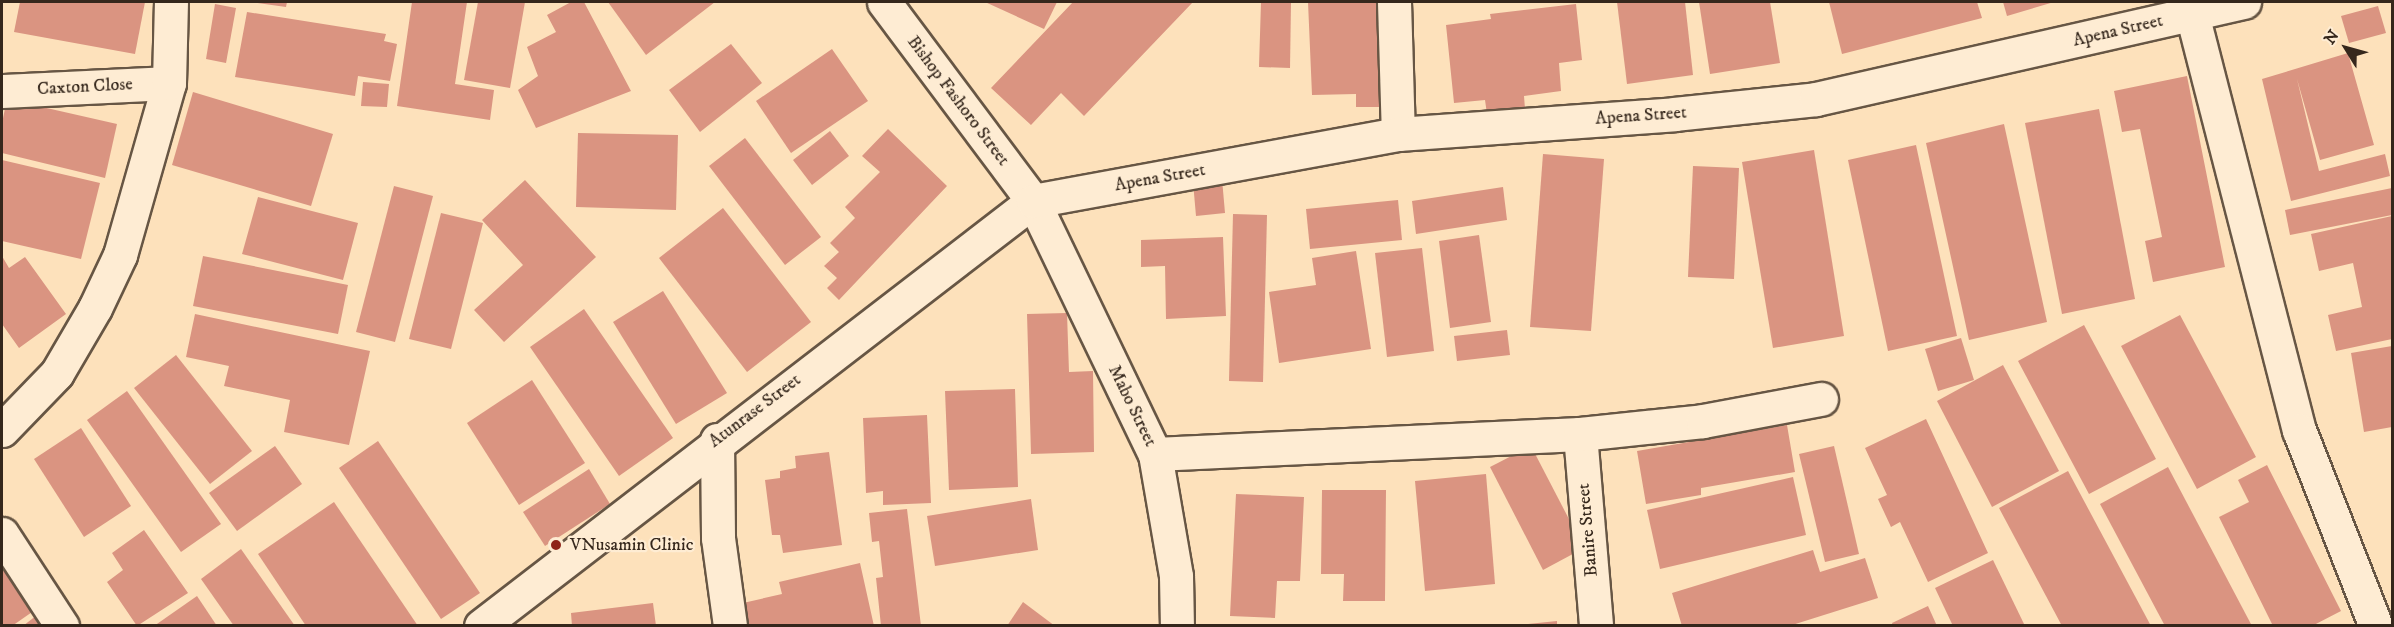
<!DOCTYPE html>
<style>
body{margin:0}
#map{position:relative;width:2394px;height:627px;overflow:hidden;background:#fde1bb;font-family:"IM FELL DW Pica",serif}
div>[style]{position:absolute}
.building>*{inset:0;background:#da9481}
.roads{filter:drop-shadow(2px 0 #675644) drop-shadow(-2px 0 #675644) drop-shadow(0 2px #675644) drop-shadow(0 -2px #675644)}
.minor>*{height:33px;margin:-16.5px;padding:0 16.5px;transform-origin:16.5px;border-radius:16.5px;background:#feecd3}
.dots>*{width:16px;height:16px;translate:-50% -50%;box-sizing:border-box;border:3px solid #feecd3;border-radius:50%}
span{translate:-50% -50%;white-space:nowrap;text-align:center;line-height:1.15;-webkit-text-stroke:4.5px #feecd3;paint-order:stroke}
.street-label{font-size:18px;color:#35271c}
.poi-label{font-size:18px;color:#35271c}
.left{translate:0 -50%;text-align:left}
.frame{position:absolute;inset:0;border:3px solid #35271c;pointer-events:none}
.north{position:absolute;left:2316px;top:18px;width:60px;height:60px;-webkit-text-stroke:4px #feecd3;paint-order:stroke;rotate:307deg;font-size:16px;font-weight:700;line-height:24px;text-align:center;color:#35271c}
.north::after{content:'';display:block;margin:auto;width:21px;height:27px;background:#35271c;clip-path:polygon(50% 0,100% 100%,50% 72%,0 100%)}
</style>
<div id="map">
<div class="building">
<div style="clip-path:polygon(20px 2px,145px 2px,135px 54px,14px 32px)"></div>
<div style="clip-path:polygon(251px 2px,287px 2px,286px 7px)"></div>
<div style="clip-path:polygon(412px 2px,467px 2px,455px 84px,494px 90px,490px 120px,397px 106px)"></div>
<div style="clip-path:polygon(478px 2px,525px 2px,510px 88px,464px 80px)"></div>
<div style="clip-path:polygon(571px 2px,584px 2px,631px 91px,536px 128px,518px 90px,538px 76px,527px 47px,556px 32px,547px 15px)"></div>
<div style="clip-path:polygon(608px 2px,715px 2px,646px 55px)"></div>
<div style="clip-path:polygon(985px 2px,1057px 2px,1044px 29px)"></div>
<div style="clip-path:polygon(1073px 2px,1193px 2px,1084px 116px,1061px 93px,1031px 125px,991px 88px)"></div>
<div style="clip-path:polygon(1261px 2px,1291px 2px,1290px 68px,1259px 67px)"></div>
<div style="clip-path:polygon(1308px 2px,1382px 2px,1386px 107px,1356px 107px,1356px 94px,1312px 95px)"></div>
<div style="clip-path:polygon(1617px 2px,1685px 2px,1693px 75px,1627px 84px)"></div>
<div style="clip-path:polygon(1699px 2px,1770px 2px,1780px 63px,1710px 74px)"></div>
<div style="clip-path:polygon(1829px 2px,1977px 2px,1982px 18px,1842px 54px)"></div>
<div style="clip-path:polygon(2003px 2px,2054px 2px,2007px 16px)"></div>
<div style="clip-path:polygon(215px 4px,236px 8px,226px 63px,206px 59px)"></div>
<div style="clip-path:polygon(1576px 4px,1582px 60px,1559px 63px,1561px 91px,1524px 96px,1525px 109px,1487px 114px,1485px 100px,1454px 103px,1446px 25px,1491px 19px,1490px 14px)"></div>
<div style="clip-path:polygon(2378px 6px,2386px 33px,2349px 43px,2341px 16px)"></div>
<div style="clip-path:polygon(247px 12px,386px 34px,384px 41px,397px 44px,390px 81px,358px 76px,355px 96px,235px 77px)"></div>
<div style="clip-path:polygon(731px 44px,762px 83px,700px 132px,669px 90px)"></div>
<div style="clip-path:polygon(832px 49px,868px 101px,791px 153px,756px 101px)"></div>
<div style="clip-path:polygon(2348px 53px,2374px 145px,2320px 160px,2297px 79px,2319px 171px,2385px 154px,2390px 176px,2291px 201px,2262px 79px)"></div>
<div style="clip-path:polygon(2187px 76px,2225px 267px,2153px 282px,2145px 241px,2162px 237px,2140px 129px,2122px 132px,2114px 91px)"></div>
<div style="clip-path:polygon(363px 82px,389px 84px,387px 107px,361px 106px)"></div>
<div style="clip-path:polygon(193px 92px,333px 134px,311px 206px,172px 165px)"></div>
<div style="clip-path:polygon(7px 99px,117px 124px,105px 178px,2px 153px,2px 123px)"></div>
<div style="clip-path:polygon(2099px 109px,2135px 299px,2062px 314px,2025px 123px)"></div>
<div style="clip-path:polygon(2004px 124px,2047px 322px,1969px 340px,1926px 143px)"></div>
<div style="clip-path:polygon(888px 129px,947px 186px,839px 300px,827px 288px,837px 278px,824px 266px,839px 252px,830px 243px,855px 218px,845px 207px,880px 172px,862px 156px)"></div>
<div style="clip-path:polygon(830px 131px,849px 156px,812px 185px,793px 160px)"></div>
<div style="clip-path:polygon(578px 133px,678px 135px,676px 210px,576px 207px)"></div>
<div style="clip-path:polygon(745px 138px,821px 237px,785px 265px,709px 166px)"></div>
<div style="clip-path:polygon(1916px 145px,1957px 336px,1888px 351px,1848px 160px)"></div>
<div style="clip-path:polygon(1814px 150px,1844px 336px,1773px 348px,1742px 162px)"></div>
<div style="clip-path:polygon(1543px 154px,1604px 159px,1591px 331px,1530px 327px)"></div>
<div style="clip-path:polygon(2px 160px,100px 183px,81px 259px,2px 241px)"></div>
<div style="clip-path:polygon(1693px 166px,1739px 168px,1734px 279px,1688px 277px)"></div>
<div style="clip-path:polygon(1222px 179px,1225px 213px,1196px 216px,1193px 182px)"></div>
<div style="clip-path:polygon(525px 180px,596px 257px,504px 342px,474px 310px,523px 265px,482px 220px)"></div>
<div style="clip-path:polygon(394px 186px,433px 196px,395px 342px,356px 332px)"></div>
<div style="clip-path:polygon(1503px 187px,1507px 220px,1416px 234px,1412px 201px)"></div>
<div style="clip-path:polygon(2392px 188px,2392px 215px,2290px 235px,2285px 210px)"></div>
<div style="clip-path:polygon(258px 197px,358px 223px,343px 280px,242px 254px)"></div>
<div style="clip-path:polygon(1398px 200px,1402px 240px,1310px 249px,1306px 209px)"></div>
<div style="clip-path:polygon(723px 208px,811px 322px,747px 372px,659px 258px)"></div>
<div style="clip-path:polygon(441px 213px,483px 223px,451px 349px,409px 339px)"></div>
<div style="clip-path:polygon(1233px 214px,1267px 215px,1263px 382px,1229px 381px)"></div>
<div style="clip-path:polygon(2392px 216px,2392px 339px,2336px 351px,2328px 315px,2362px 307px,2353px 263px,2319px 271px,2311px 234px)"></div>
<div style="clip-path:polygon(1479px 235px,1491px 322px,1450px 328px,1439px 241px)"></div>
<div style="clip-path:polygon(1223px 237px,1226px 316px,1166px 319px,1165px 266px,1141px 267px,1141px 240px)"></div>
<div style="clip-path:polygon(1422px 248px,1434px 351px,1387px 357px,1375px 253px)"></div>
<div style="clip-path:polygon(1356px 251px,1371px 349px,1279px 363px,1269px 292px,1316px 285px,1312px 258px)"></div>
<div style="clip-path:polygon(2px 256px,9px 268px,25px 257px,66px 314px,19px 348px,2px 324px)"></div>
<div style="clip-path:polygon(203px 256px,348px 285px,338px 334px,193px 306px)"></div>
<div style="clip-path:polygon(663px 291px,727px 393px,676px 424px,613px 322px)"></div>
<div style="clip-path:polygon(584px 309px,673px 438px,619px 476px,530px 347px)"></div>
<div style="clip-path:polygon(1067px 313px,1069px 372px,1093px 371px,1094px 452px,1031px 454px,1027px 314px)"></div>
<div style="clip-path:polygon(195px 314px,370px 351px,349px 445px,284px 432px,290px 400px,224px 386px,229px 366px,186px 357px)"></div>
<div style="clip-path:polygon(2180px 315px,2256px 457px,2197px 489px,2121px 346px)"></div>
<div style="clip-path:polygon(2084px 325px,2156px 459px,2089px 494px,2018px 361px)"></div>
<div style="clip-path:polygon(1507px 330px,1510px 355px,1457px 361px,1454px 336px)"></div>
<div style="clip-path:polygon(1961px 338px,1974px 380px,1938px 391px,1925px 349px)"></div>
<div style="clip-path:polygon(2392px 346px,2392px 427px,2364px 432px,2351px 353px)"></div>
<div style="clip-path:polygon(176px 355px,252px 451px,210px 484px,134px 388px)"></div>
<div style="clip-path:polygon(2003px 365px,2059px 471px,1992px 507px,1937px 401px)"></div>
<div style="clip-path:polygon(532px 380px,585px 463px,519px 505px,467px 423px)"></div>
<div style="clip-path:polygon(1015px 389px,1018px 487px,949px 490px,945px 391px)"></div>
<div style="clip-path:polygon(127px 391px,221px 524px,181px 552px,87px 420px)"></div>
<div style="clip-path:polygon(927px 415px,931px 503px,883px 505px,883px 491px,866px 493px,863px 418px)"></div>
<div style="clip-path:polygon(1926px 419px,1988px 553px,1928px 582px,1900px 522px,1891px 527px,1878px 499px,1887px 495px,1865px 448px)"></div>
<div style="clip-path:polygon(1787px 425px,1795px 472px,1701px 488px,1701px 495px,1646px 504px,1637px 451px)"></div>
<div style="clip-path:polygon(81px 428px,131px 506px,84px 537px,34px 459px)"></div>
<div style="clip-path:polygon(378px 441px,480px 593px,441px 619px,339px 468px)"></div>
<div style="clip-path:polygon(275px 446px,302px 484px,237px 531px,209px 493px)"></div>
<div style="clip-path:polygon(1531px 446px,1584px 548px,1543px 570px,1490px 467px)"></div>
<div style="clip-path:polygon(1834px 446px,1859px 554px,1825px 562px,1799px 454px)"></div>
<div style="clip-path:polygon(829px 452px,842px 545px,783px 553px,780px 535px,772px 535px,765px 480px,780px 478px,780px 471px,796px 468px,795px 456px)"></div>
<div style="clip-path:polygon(2267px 465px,2341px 611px,2312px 626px,2273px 626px,2219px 517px,2249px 502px,2238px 480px)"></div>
<div style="clip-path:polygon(2168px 467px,2252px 626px,2165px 626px,2100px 504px)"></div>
<div style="clip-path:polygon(589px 469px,610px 504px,545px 546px,523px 512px)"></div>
<div style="clip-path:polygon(2068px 471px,2151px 626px,2062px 626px,1999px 508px)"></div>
<div style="clip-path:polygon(1486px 474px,1495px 584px,1425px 591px,1415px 481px)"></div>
<div style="clip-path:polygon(1793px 477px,1806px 535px,1660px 569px,1647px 510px)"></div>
<div style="clip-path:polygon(1322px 490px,1386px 490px,1385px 601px,1343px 601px,1344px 574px,1321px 574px)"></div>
<div style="clip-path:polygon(1236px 494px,1304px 497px,1300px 581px,1277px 581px,1275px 618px,1230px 616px)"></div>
<div style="clip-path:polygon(1031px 499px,1038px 550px,935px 566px,927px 516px)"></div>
<div style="clip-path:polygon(334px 502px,418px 626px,306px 626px,258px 554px)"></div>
<div style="clip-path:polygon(907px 509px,921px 626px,881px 626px,876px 578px,883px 577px,879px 541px,872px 542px,869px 513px)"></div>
<div style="clip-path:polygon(144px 530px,188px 593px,137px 626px,107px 582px,123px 570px,112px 553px)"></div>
<div style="clip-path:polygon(241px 549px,295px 626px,234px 626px,201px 579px)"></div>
<div style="clip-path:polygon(1813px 550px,1820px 572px,1865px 558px,1878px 598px,1789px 626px,1682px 626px,1672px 593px)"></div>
<div style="clip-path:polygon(1993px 560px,2025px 626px,1953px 626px,1935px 588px)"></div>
<div style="clip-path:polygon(860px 563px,874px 626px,748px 626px,743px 603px,782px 594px,779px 582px)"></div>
<div style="clip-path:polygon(6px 569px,35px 610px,12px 626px,2px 626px,2px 572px)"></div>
<div style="clip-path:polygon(197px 596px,217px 626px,154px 626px)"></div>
<div style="clip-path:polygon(1023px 602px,1055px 626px,1007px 626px)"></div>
<div style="clip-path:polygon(653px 603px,656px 626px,572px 626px,571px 613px)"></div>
<div style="clip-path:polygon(1928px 606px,1937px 626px,1893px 626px,1892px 623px)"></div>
<div style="clip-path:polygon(37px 615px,45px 626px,23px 626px)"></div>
<div style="clip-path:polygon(1557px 621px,1557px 626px,1528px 626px,1528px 624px)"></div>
</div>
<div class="roads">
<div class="minor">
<div style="left:884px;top:2px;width:249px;rotate:53.2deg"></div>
<div style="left:1033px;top:201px;width:281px;rotate:64.3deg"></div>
<div style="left:1155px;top:454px;width:124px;rotate:80.2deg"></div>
<div style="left:1176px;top:576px;width:50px;rotate:88.9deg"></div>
<div style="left:1394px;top:2px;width:132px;rotate:88.3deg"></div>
<div style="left:2192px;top:14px;width:430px;rotate:75.6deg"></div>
<div style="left:2299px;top:430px;width:211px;rotate:68.6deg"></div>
<div style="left:2px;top:91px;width:167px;rotate:-2.7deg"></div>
<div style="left:2px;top:430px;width:79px;rotate:-46deg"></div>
<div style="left:57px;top:373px;width:75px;rotate:-59.7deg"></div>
<div style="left:95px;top:308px;width:59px;rotate:-64.7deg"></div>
<div style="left:120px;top:255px;width:179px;rotate:-74.1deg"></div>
<div style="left:169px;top:83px;width:81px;rotate:-88.6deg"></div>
<div style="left:1580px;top:434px;width:193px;rotate:85.2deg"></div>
<div style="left:717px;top:440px;width:98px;rotate:89.4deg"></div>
<div style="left:718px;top:538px;width:89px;rotate:82.2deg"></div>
<div style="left:1155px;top:454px;width:425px;rotate:-2.7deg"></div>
<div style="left:1580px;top:434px;width:124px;rotate:-6deg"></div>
<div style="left:1703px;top:421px;width:120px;rotate:-10.6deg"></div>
<div style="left:2px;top:534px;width:110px;rotate:56.9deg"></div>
<div style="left:481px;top:626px;width:697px;rotate:-37.59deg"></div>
<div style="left:1033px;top:201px;width:371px;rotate:-10.4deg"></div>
<div style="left:1398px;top:134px;width:277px;rotate:-4.1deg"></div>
<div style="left:1674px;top:114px;width:143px;rotate:-6deg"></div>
<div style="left:1816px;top:99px;width:439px;rotate:-12.8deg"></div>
</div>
</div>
<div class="dots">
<div style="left:556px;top:545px;background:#8f2418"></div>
</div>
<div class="street-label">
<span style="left:2118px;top:31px;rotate:-13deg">Apena Street</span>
<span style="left:85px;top:87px;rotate:-3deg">Caxton Close</span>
<span style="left:958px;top:101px;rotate:53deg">Bishop Fashoro Street</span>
<span style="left:1641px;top:116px;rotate:-4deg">Apena Street</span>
<span style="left:1160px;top:178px;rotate:-10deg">Apena Street</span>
<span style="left:1132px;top:406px;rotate:64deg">Mabo Street</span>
<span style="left:755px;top:411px;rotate:-37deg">Atunrase Street</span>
<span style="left:1588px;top:530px;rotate:-95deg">Banire Street</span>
</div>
<div class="poi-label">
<span class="left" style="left:570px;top:545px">VNusamin Clinic</span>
</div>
<div class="frame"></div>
<div class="north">N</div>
</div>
